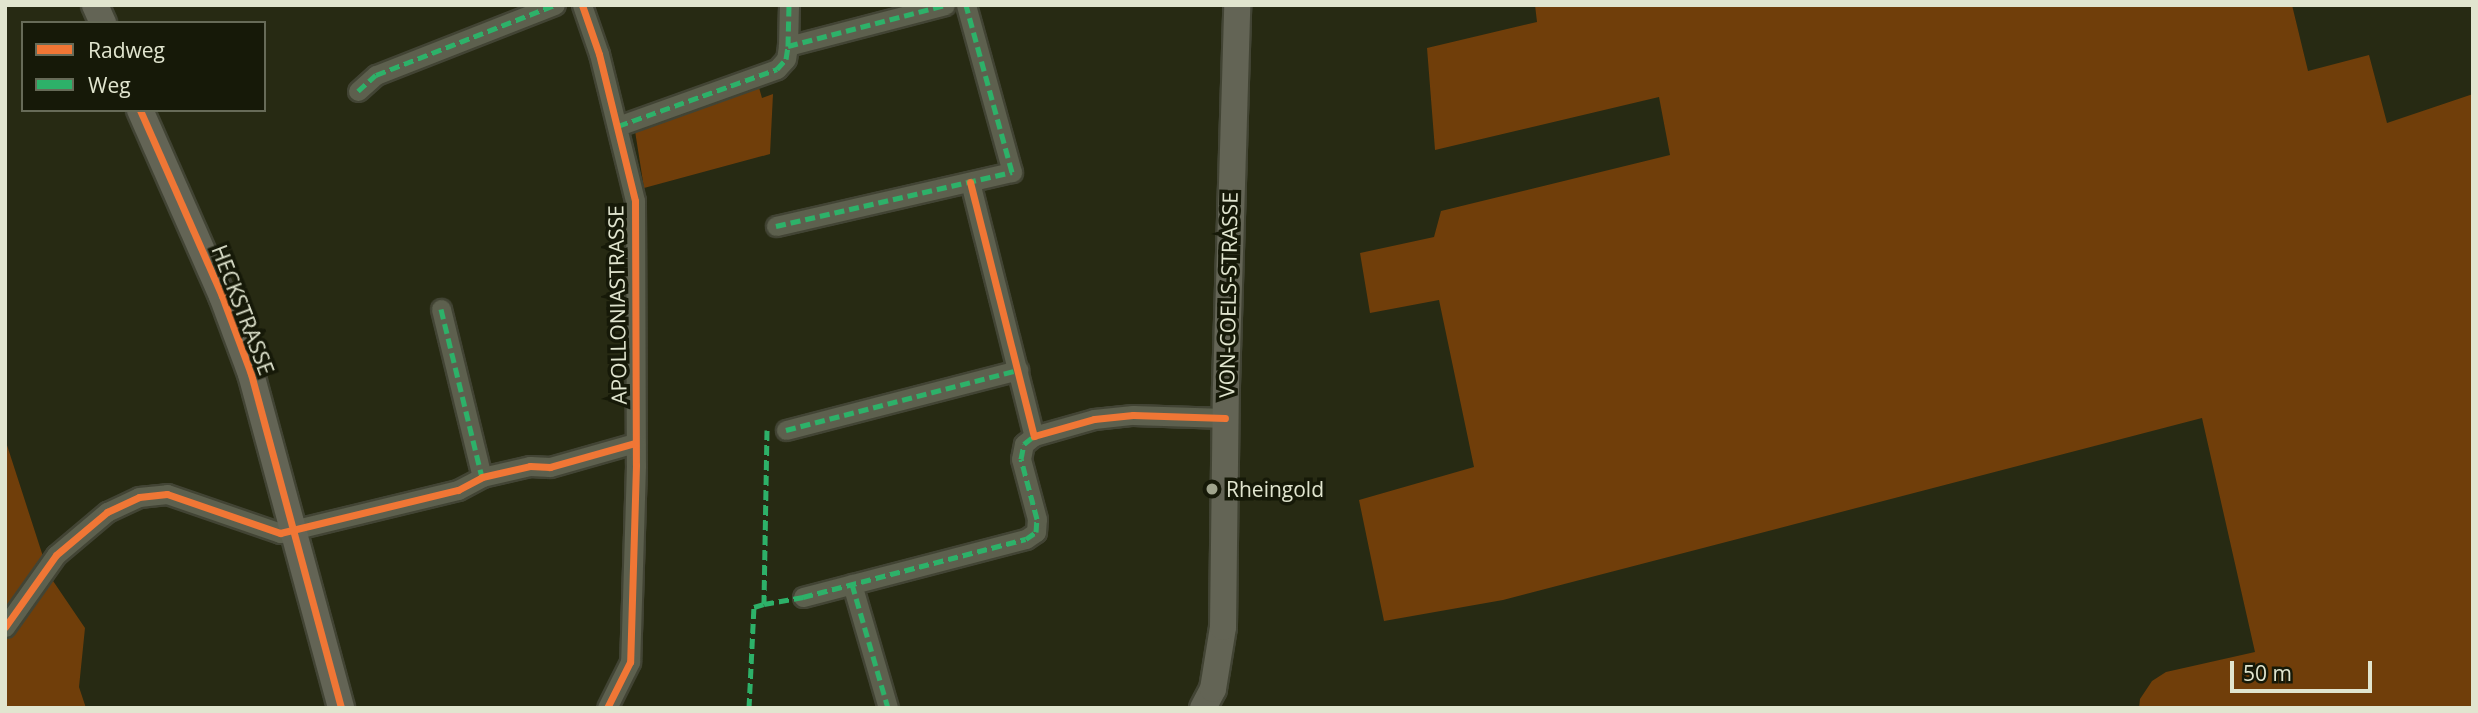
<!DOCTYPE html>
<style>
body{margin:0}
#map{position:relative;width:2478px;height:713px;overflow:hidden;background:#272a13;font-family:"Open Sans",sans-serif}
div>[style]{position:absolute}
.green>*{inset:0;background:#703e0a}
.roads{filter:drop-shadow(2px 0 #424434) drop-shadow(-2px 0 #424434) drop-shadow(0 2px #424434) drop-shadow(0 -2px #424434)}
.minor>*{height:19px;margin:-9.5px;padding:0 9.5px;transform-origin:9.5px;border-radius:9.5px;background:#5d604e}
.secondary>*{height:26px;margin:-13px;padding:0 13px;transform-origin:13px;border-radius:13px;background:#636455}
.quiet>*{height:5px;margin-top:-2.5px;transform-origin:0;background:repeating-linear-gradient(90deg,#2db169 0 10px,transparent 0 15px)}
.cycleway>*{height:7px;margin:-3.5px;padding:0 3.5px;transform-origin:3.5px;border-radius:3.5px;background:#f07635}
.dots>*{width:19px;height:19px;translate:-50% -50%;box-sizing:border-box;border:4px solid #161908;border-radius:50%}
span{translate:-50% -50%;white-space:nowrap;text-align:center;line-height:1.15;-webkit-text-stroke:7px #161908;paint-order:stroke}
.street-label{font-size:21px;color:#e1e5cf}
.poi-label{font-size:21px;color:#e1e5cf}
.left{translate:0 -50%;text-align:left}
.frame{position:absolute;inset:0;border:7px solid #e1e5cf;pointer-events:none}
.legend{position:absolute;left:21px;top:21px;width:245px;height:91px;box-sizing:border-box;background:#161908;border:2px solid #676b58;margin:0;padding:9px 12px;list-style:none;font-size:21px;color:#e1e5cf}
.legend li{display:flex;align-items:center;gap:14px;height:35px}
.legend b{width:35px;border:2px solid #676b58}
.scale{position:absolute;left:2230px;top:661px;width:142px;height:32px;box-sizing:border-box;border:4px solid #e1e5cf;border-top:0;padding-left:9px;font-size:21px;line-height:24px;white-space:nowrap;color:#e1e5cf;-webkit-text-stroke:5px #161908;paint-order:stroke}
</style>
<div id="map">
<div class="green">
<div style="clip-path:polygon(1535px 5px,2292px 5px,2308px 71px,2369px 55px,2387px 123px,2473px 94px,2473px 708px,2139px 708px,2140px 699px,2152px 681px,2166px 672px,2255px 652px,2202px 418px,1503px 600px,1384px 621px,1359px 500px,1474px 467px,1439px 300px,1370px 313px,1360px 253px,1434px 237px,1441px 211px,1670px 155px,1659px 97px,1435px 150px,1427px 48px,1537px 22px)"></div>
<div style="clip-path:polygon(758px 84px,762px 98px,773px 94px,770px 154px,644px 188px,635px 131px)"></div>
<div style="clip-path:polygon(5px 439px,49px 575px,85px 628px,79px 687px,86px 708px,5px 708px)"></div>
</div>
<div class="roads">
<div class="minor">
<div style="left:582px;top:5px;width:52px;rotate:70.9deg"></div>
<div style="left:599px;top:54px;width:151px;rotate:76.2deg"></div>
<div style="left:635px;top:201px;width:264px;rotate:89.8deg"></div>
<div style="left:636px;top:465px;width:197px;rotate:91.7deg"></div>
<div style="left:630px;top:662px;width:51px;rotate:116.6deg"></div>
<div style="left:788px;top:46px;width:41px;rotate:-88.6deg"></div>
<div style="left:358px;top:91px;width:24px;rotate:-42deg"></div>
<div style="left:376px;top:75px;width:192px;rotate:-21.4deg"></div>
<div style="left:618px;top:126px;width:169px;rotate:-19.7deg"></div>
<div style="left:777px;top:69px;width:13px;rotate:-48deg"></div>
<div style="left:786px;top:59px;width:13px;rotate:-81deg"></div>
<div style="left:788px;top:46px;width:162px;rotate:-14.6deg"></div>
<div style="left:970px;top:182px;width:262px;rotate:75.9deg"></div>
<div style="left:1034px;top:436px;width:62px;rotate:-15.8deg"></div>
<div style="left:1094px;top:419px;width:39px;rotate:-6deg"></div>
<div style="left:1133px;top:415px;width:92px;rotate:1.9deg"></div>
<div style="left:776px;top:226px;width:242px;rotate:-12.9deg"></div>
<div style="left:1012px;top:172px;width:173px;rotate:-105.4deg"></div>
<div style="left:441px;top:309px;width:173px;rotate:76.3deg"></div>
<div style="left:786px;top:430px;width:240px;rotate:-14.5deg"></div>
<div style="left:852px;top:584px;width:129px;rotate:73.8deg"></div>
<div style="left:803px;top:597px;width:230px;rotate:-14.6deg"></div>
<div style="left:1026px;top:539px;width:12px;rotate:-35deg"></div>
<div style="left:1036px;top:532px;width:13px;rotate:-86deg"></div>
<div style="left:1037px;top:519px;width:62px;rotate:-104.9deg"></div>
<div style="left:1021px;top:459px;width:15px;rotate:-79deg"></div>
<div style="left:1024px;top:444px;width:13px;rotate:-39deg"></div>
<div style="left:5px;top:627px;width:88px;rotate:-54.7deg"></div>
<div style="left:56px;top:555px;width:67px;rotate:-40.1deg"></div>
<div style="left:107px;top:512px;width:35px;rotate:-25deg"></div>
<div style="left:139px;top:497px;width:28px;rotate:-6deg"></div>
<div style="left:167px;top:494px;width:120px;rotate:19deg"></div>
<div style="left:280px;top:533px;width:183px;rotate:-13.6deg"></div>
<div style="left:458px;top:490px;width:27px;rotate:-28deg"></div>
<div style="left:482px;top:477px;width:49px;rotate:-12.9deg"></div>
<div style="left:530px;top:466px;width:20px;rotate:3deg"></div>
<div style="left:550px;top:467px;width:88px;rotate:-15.8deg"></div>
</div>
<div class="secondary">
<div style="left:95px;top:5px;width:20px;rotate:66deg"></div>
<div style="left:140px;top:110px;width:203px;rotate:66.2deg"></div>
<div style="left:222px;top:296px;width:83px;rotate:69.6deg"></div>
<div style="left:251px;top:374px;width:346px;rotate:74.9deg"></div>
<div style="left:1203px;top:708px;width:21px;rotate:-62deg"></div>
<div style="left:1213px;top:689px;width:63px;rotate:-80.8deg"></div>
<div style="left:1223px;top:627px;width:241px;rotate:-89.3deg"></div>
<div style="left:1226px;top:386px;width:381px;rotate:-88.3deg"></div>
</div>
</div>
<div class="quiet">
<div style="left:788px;top:46px;width:41px;rotate:-88.6deg"></div>
<div style="left:358px;top:91px;width:24px;rotate:-42deg"></div>
<div style="left:376px;top:75px;width:192px;rotate:-21.4deg"></div>
<div style="left:618px;top:126px;width:169px;rotate:-19.7deg"></div>
<div style="left:777px;top:69px;width:13px;rotate:-48deg"></div>
<div style="left:786px;top:59px;width:13px;rotate:-81deg"></div>
<div style="left:788px;top:46px;width:162px;rotate:-14.6deg"></div>
<div style="left:776px;top:226px;width:242px;rotate:-12.9deg"></div>
<div style="left:1012px;top:172px;width:173px;rotate:-105.4deg"></div>
<div style="left:441px;top:309px;width:173px;rotate:76.3deg"></div>
<div style="left:767px;top:430px;width:174px;rotate:91deg"></div>
<div style="left:764px;top:604px;width:40px;rotate:-10deg"></div>
<div style="left:803px;top:597px;width:230px;rotate:-14.6deg"></div>
<div style="left:1026px;top:539px;width:12px;rotate:-35deg"></div>
<div style="left:1036px;top:532px;width:13px;rotate:-86deg"></div>
<div style="left:1037px;top:519px;width:62px;rotate:-104.9deg"></div>
<div style="left:1021px;top:459px;width:15px;rotate:-79deg"></div>
<div style="left:1024px;top:444px;width:13px;rotate:-39deg"></div>
<div style="left:786px;top:430px;width:240px;rotate:-14.5deg"></div>
<div style="left:852px;top:584px;width:129px;rotate:73.8deg"></div>
<div style="left:749px;top:708px;width:101px;rotate:-87.2deg"></div>
<div style="left:754px;top:607px;width:10px;rotate:-17deg"></div>
</div>
<div class="cycleway">
<div style="left:582px;top:5px;width:52px;rotate:70.9deg"></div>
<div style="left:599px;top:54px;width:151px;rotate:76.2deg"></div>
<div style="left:635px;top:201px;width:264px;rotate:89.8deg"></div>
<div style="left:636px;top:465px;width:197px;rotate:91.7deg"></div>
<div style="left:630px;top:662px;width:51px;rotate:116.6deg"></div>
<div style="left:140px;top:110px;width:203px;rotate:66.2deg"></div>
<div style="left:222px;top:296px;width:83px;rotate:69.6deg"></div>
<div style="left:251px;top:374px;width:346px;rotate:74.9deg"></div>
<div style="left:970px;top:182px;width:262px;rotate:75.9deg"></div>
<div style="left:1034px;top:436px;width:62px;rotate:-15.8deg"></div>
<div style="left:1094px;top:419px;width:39px;rotate:-6deg"></div>
<div style="left:1133px;top:415px;width:92px;rotate:1.9deg"></div>
<div style="left:5px;top:627px;width:88px;rotate:-54.7deg"></div>
<div style="left:56px;top:555px;width:67px;rotate:-40.1deg"></div>
<div style="left:107px;top:512px;width:35px;rotate:-25deg"></div>
<div style="left:139px;top:497px;width:28px;rotate:-6deg"></div>
<div style="left:167px;top:494px;width:120px;rotate:19deg"></div>
<div style="left:280px;top:533px;width:183px;rotate:-13.6deg"></div>
<div style="left:458px;top:490px;width:27px;rotate:-28deg"></div>
<div style="left:482px;top:477px;width:49px;rotate:-12.9deg"></div>
<div style="left:530px;top:466px;width:20px;rotate:3deg"></div>
<div style="left:550px;top:467px;width:88px;rotate:-15.8deg"></div>
</div>
<div class="dots">
<div style="left:1212px;top:489px;background:#a0a48d"></div>
</div>
<div class="street-label">
<span style="left:1228px;top:295px;rotate:-89deg">VON-COELS-STRASSE</span>
<span style="left:617px;top:305px;rotate:-91deg">APOLLONIASTRASSE</span>
<span style="left:243px;top:310px;rotate:69deg">HECKSTRASSE</span>
</div>
<div class="poi-label">
<span class="left" style="left:1226px;top:489px">Rheingold</span>
</div>
<div class="frame"></div>
<ul class="legend">
<li><b style="height:9px;background:#f07635"></b>Radweg</li>
<li><b style="height:9px;background:#2db169"></b>Weg</li>
</ul>
<div class="scale">50 m</div>
</div>
